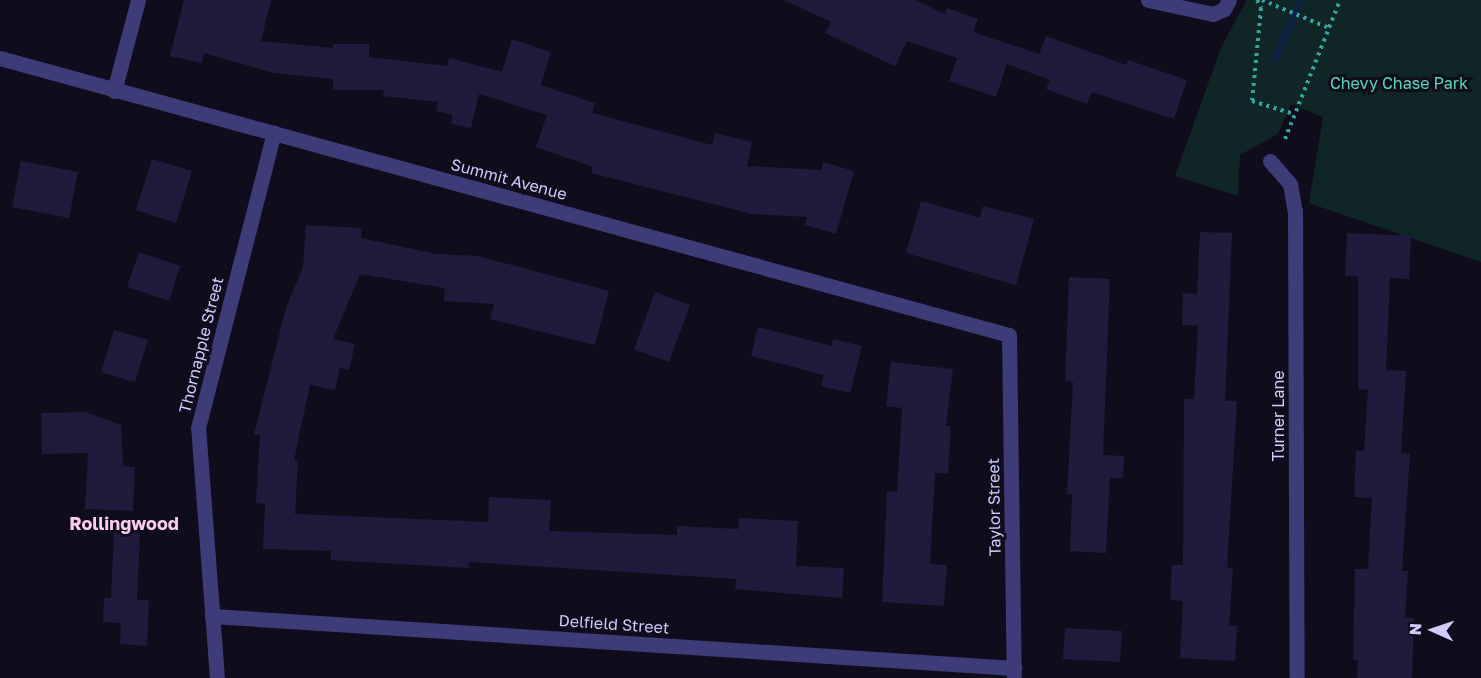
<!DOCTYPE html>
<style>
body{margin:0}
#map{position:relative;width:1481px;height:678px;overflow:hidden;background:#0f0d1c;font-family:"Golos Text",sans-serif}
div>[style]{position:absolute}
.green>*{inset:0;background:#102525}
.stream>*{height:8px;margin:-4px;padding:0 4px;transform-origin:4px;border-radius:4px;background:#0e213e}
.building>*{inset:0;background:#211a3c}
.path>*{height:4px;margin-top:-2px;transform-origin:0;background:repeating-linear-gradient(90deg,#35a69f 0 3px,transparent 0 7.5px)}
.minor>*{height:15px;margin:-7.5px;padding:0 7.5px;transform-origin:7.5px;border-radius:7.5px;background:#3d3b78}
span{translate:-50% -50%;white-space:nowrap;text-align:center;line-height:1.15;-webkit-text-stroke:6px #0f0d1c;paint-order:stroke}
.park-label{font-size:16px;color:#5dd5b7}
.street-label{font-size:16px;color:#d1cbfc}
.neighbourhood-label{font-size:18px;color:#fccdeb;font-weight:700}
.north{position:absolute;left:1403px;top:600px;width:60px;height:60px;-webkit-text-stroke:4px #0f0d1c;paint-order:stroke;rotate:273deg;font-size:16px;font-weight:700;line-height:24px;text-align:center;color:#d1cbfc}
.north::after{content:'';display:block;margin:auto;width:21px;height:27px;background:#d1cbfc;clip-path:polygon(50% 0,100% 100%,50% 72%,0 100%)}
</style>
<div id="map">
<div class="green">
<div style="clip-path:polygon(1247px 0,1481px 0,1481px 262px,1309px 203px,1323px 117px,1291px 104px,1278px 134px,1240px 155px,1238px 196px,1175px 176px,1222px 45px)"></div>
</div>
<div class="stream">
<div style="left:1275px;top:59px;width:64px;rotate:-66.2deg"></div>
</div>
<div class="building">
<div style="clip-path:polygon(184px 0,271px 0,261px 41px,333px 48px,333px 44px,369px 44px,369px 57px,447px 66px,449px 58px,502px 72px,512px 39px,551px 52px,541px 85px,595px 103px,592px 113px,712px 145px,715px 133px,752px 142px,747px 166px,821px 170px,823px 162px,854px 171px,836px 234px,805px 225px,807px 217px,752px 214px,591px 173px,593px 167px,536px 147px,547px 115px,479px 94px,471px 128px,451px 124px,453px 115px,436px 111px,438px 102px,383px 96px,384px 90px,333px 90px,333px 79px,274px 73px,204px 53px,202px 63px,170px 56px)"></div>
<div style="clip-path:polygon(784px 0,915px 0,945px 14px,947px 8px,978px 19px,973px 32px,1039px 54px,1046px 36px,1126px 65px,1128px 60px,1187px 80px,1174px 119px,1092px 92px,1087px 104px,1046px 89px,1050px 80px,1007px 64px,996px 97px,949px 81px,957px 58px,907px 41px,895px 66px,825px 33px,831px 22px)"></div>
<div style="clip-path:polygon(152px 159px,192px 171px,176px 223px,136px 210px)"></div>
<div style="clip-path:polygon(21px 161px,78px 172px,69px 218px,12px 207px)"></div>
<div style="clip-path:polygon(921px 201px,980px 218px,983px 206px,1034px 219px,1016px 285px,906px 253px)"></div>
<div style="clip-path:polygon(306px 225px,362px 228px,361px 238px,436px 254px,478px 256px,609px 291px,595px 345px,490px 319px,494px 304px,444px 301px,445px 288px,360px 274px,333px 339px,355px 344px,349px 370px,340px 368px,335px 390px,310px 385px,294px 460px,298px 461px,295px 514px,488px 522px,489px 497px,551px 500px,549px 531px,677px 535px,677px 526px,738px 529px,739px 518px,798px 521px,796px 566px,844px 568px,842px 598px,735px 589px,736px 579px,469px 562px,469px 568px,331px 560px,331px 551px,263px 549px,265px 504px,256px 503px,260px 435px,254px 434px,286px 308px,303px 267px)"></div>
<div style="clip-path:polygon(1200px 232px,1232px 233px,1225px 401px,1237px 401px,1227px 568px,1233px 568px,1229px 626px,1237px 626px,1235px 661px,1180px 658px,1183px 601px,1170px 600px,1172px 565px,1183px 565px,1184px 399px,1194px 399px,1198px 326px,1182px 325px,1183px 293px,1197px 294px)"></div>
<div style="clip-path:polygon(1347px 233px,1411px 236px,1409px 279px,1390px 278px,1386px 370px,1406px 371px,1401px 453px,1410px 454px,1402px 571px,1408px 571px,1405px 618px,1414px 618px,1412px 678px,1357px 678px,1358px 660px,1353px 660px,1355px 569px,1368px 569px,1372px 498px,1354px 497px,1356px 451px,1364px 451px,1368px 390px,1358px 389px,1358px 276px,1345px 276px)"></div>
<div style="clip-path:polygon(139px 252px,180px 266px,169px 301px,127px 287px)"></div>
<div style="clip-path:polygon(1069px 277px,1110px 279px,1103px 455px,1124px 456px,1123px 478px,1110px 478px,1106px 553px,1070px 551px,1072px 494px,1067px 494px,1073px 382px,1065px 381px)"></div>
<div style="clip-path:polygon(655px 292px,690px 305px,669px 362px,634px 349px)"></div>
<div style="clip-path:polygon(758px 327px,832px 346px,833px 339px,862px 346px,850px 393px,821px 386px,824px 375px,751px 356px)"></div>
<div style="clip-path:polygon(114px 330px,148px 340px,135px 382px,101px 372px)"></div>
<div style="clip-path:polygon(891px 362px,953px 369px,946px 426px,951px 426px,948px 473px,935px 473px,930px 564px,947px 565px,944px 606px,882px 602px,887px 491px,897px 492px,902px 408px,886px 406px)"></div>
<div style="clip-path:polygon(85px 412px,121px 425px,123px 466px,135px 467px,133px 511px,85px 509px,88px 453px,42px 454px,41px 413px)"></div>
<div style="clip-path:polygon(114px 530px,140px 531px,137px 600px,149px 600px,147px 646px,120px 644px,121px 623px,103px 622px,104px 598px,111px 598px)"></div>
<div style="clip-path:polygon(1065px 628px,1122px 631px,1120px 662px,1063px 659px)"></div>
</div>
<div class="path">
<div style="left:1257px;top:0;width:9px;rotate:63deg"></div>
<div style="left:1261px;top:8px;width:93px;rotate:95.5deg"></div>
<div style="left:1252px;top:101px;width:44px;rotate:17.2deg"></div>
<div style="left:1262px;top:0;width:73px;rotate:22.7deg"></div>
<div style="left:1285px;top:139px;width:149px;rotate:-68.4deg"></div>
</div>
<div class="minor">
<div style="left:1148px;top:0;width:66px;rotate:12.2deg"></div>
<div style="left:1213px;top:14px;width:12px;rotate:-24deg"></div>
<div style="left:1224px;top:9px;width:10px;rotate:-61deg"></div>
<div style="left:0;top:58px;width:1046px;rotate:15.35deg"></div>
<div style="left:1009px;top:335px;width:343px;rotate:89.2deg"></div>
<div style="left:114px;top:91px;width:94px;rotate:-75.2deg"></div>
<div style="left:1270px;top:161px;width:30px;rotate:49deg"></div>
<div style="left:1290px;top:184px;width:27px;rotate:80deg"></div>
<div style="left:1295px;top:211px;width:467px;rotate:89.8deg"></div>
<div style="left:212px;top:616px;width:804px;rotate:3.71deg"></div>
<div style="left:217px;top:678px;width:251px;rotate:-94.3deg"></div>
<div style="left:198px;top:428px;width:305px;rotate:-75.6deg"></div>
</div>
<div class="park-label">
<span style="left:1399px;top:83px">Chevy Chase Park</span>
</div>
<div class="street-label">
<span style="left:509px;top:179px;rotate:15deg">Summit Avenue</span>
<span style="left:201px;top:345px;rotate:-76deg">Thornapple Street</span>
<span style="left:1278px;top:416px;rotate:-90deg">Turner Lane</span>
<span style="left:994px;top:507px;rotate:-91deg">Taylor Street</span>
<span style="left:614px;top:624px;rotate:4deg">Delfield Street</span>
</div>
<div class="neighbourhood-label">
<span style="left:124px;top:523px">Rollingwood</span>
</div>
<div class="north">N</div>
</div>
